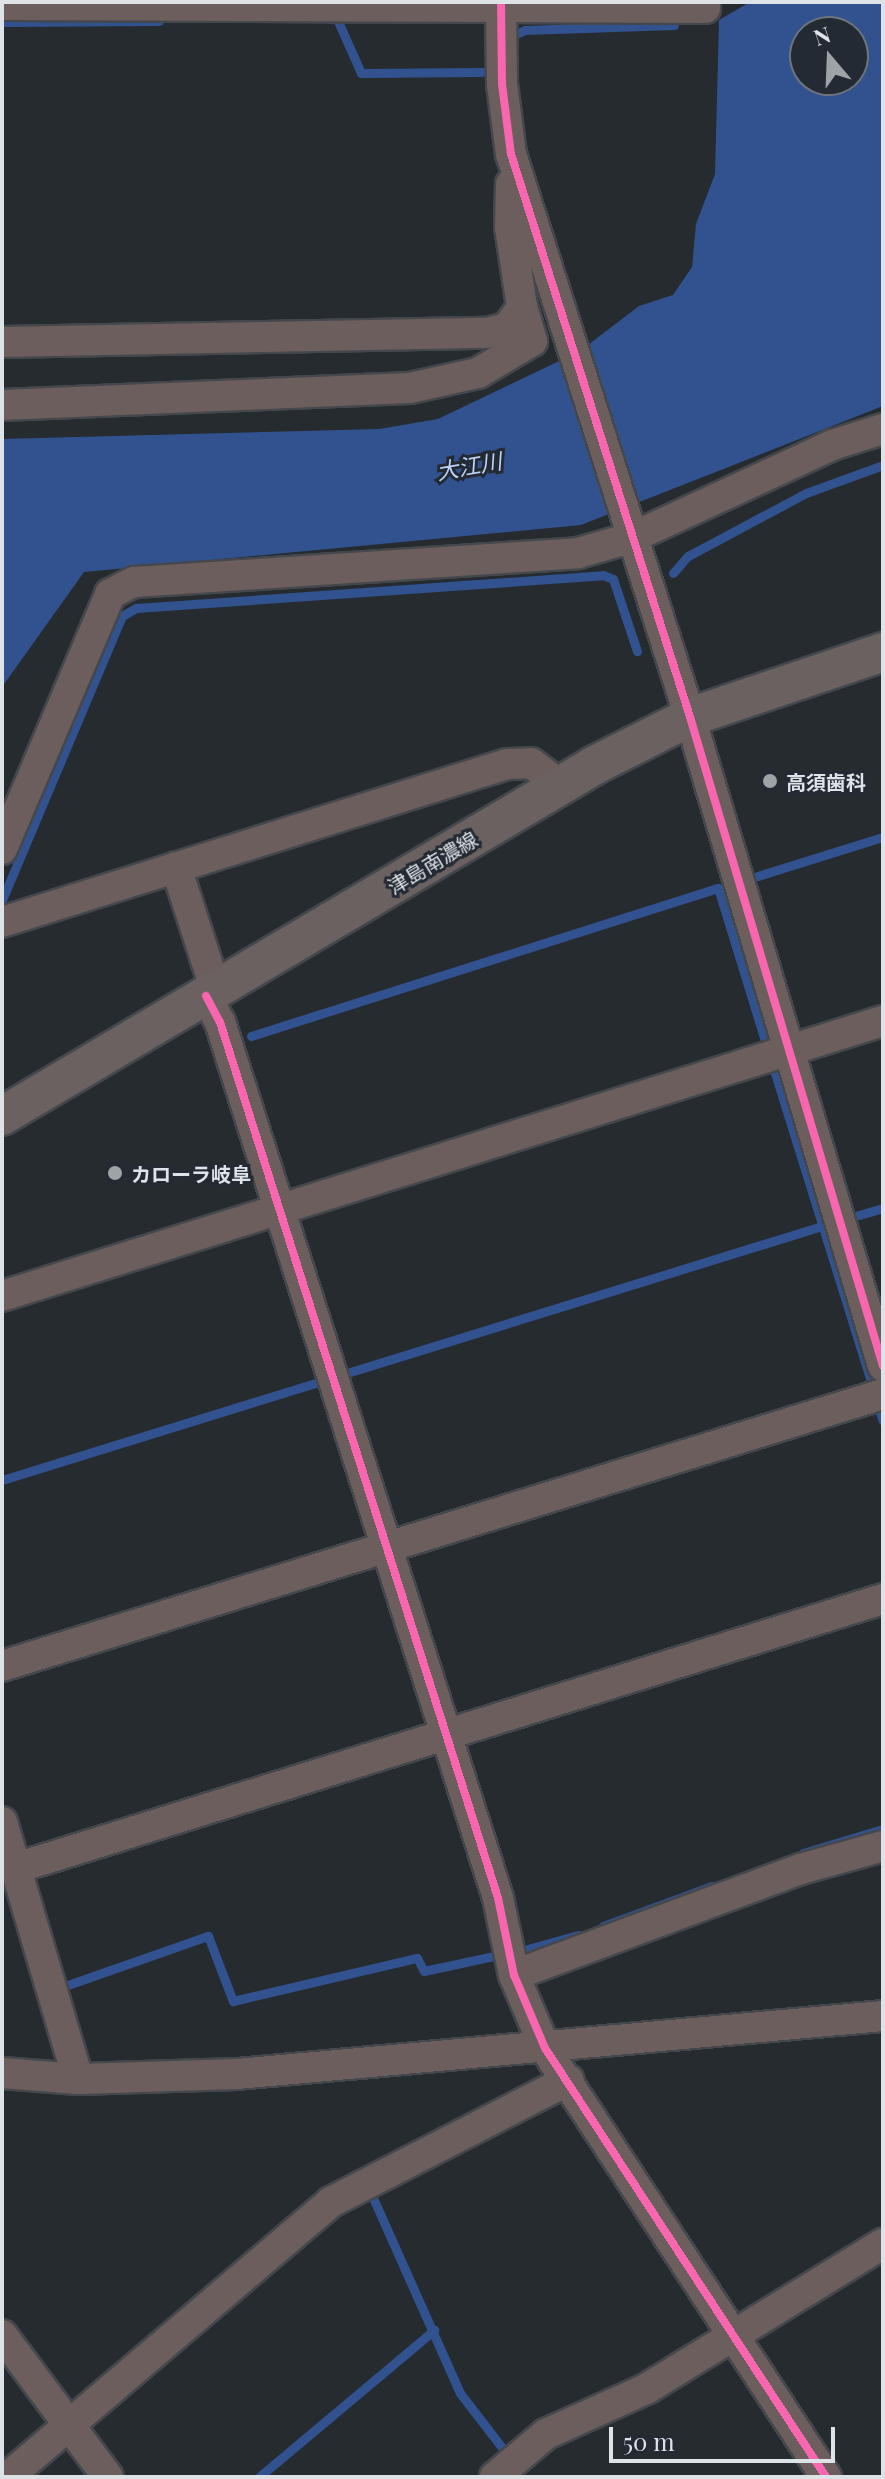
<!DOCTYPE html>
<meta charset="utf-8">
<style>
body{margin:0}
#map{position:relative;width:885px;height:2479px;overflow:hidden;background:#262b30;font-family:"Playfair Display","Noto Sans JP",serif}
div>[style]{position:absolute}
.water>*{inset:0;background:#31528f}
.stream>*{height:9px;margin:-4.5px;padding:0 4.5px;transform-origin:4.5px;border-radius:4.5px;background:#31528f}
.roads{filter:drop-shadow(2px 0 #44484d) drop-shadow(-2px 0 #44484d) drop-shadow(0 2px #44484d) drop-shadow(0 -2px #44484d)}
.minor>*{height:30px;margin:-15px;padding:0 15px;transform-origin:15px;border-radius:15px;background:#6c5e5c}
.major>*{height:38px;margin:-19px;padding:0 19px;transform-origin:19px;border-radius:19px;background:#6a6160}
.cycleway>*{height:8px;margin:-4px;padding:0 4px;transform-origin:4px;border-radius:4px;background:#f766af}
.dots>*{width:22px;height:22px;translate:-50% -50%;box-sizing:border-box;border:4px solid #232a33;border-radius:50%}
span{translate:-50% -50%;white-space:nowrap;text-align:center;line-height:1.15;-webkit-text-stroke:6px #232a33;paint-order:stroke}
.poi-label{font-size:20px;color:#dee3e8;font-weight:700}
.left{translate:0 -50%;text-align:left}
.street-label{font-size:20px;color:#dee3e8}
.water-label{font-size:22px;color:#bcd2f7;font-style:italic}
.frame{position:absolute;inset:0;border:4px solid #dee3e8;pointer-events:none}
.north{position:absolute;left:789px;top:16px;width:80px;height:80px;box-sizing:border-box;background:#232a33;border:2px solid #6e747b;border-radius:50%;rotate:341deg;font-size:22px;font-weight:700;line-height:32px;text-align:center;color:#dee3e8}
.north::after{content:'';display:block;margin:auto;width:28px;height:36px;background:#9ea3a8;clip-path:polygon(50% 0,100% 100%,50% 72%,0 100%)}
.scale{position:absolute;left:609px;top:2427px;width:226px;height:36px;box-sizing:border-box;border:4px solid #dee3e8;border-top:0;padding-left:10px;font-size:24px;line-height:28px;white-space:nowrap;color:#dee3e8;-webkit-text-stroke:6px #232a33;paint-order:stroke}
</style>
<div id="map">
<div class="water">
<div style="clip-path:polygon(evenodd,750px 2px,883px 2px,883px 406px,581px 525px,84px 572px,2px 687px,2px 439px,379px 429px,438px 419px,580px 351px,639px 306px,673px 295px,692px 267px,696px 224px,715px 174px,719px 20px,750px 2px,805px 32px,853px 32px,853px 80px,805px 80px,805px 32px)"></div>
</div>
<div class="stream">
<div style="left:329px;top:19px;width:8px"></div>
<div style="left:337px;top:19px;width:59px;rotate:66deg"></div>
<div style="left:361px;top:73px;width:121px;rotate:-0.5deg"></div>
<div style="left:2px;top:22px;width:157px;rotate:-0.4deg"></div>
<div style="left:516px;top:34px;width:10px;rotate:-24deg"></div>
<div style="left:525px;top:30px;width:149px;rotate:-1.9deg"></div>
<div style="left:673px;top:573px;width:23px;rotate:-49deg"></div>
<div style="left:688px;top:556px;width:134px;rotate:-28.1deg"></div>
<div style="left:806px;top:493px;width:82px;rotate:-20deg"></div>
<div style="left:748px;top:879px;width:141px;rotate:-17.3deg"></div>
<div style="left:2px;top:900px;width:308px;rotate:-67.1deg"></div>
<div style="left:122px;top:616px;width:16px;rotate:-30deg"></div>
<div style="left:136px;top:608px;width:468px;rotate:-4deg"></div>
<div style="left:603px;top:575px;width:11px;rotate:22deg"></div>
<div style="left:613px;top:579px;width:76px;rotate:71.6deg"></div>
<div style="left:251px;top:1036px;width:490px;rotate:-17.6deg"></div>
<div style="left:718px;top:888px;width:160px;rotate:72.9deg"></div>
<div style="left:774px;top:1070px;width:324px;rotate:72.7deg"></div>
<div style="left:852px;top:1217px;width:32px;rotate:-16deg"></div>
<div style="left:347px;top:1373px;width:498px;rotate:-17.2deg"></div>
<div style="left:880px;top:1412px;width:9px;rotate:72deg"></div>
<div style="left:2px;top:1480px;width:334px;rotate:-17.2deg"></div>
<div style="left:803px;top:1853px;width:84px;rotate:-16.7deg"></div>
<div style="left:603px;top:1926px;width:116px;rotate:-20.2deg"></div>
<div style="left:524px;top:1950px;width:56px;rotate:-15.5deg"></div>
<div style="left:60px;top:1980px;width:7px;rotate:74deg"></div>
<div style="left:62px;top:1987px;width:155px;rotate:-19.3deg"></div>
<div style="left:208px;top:1936px;width:70px;rotate:69deg"></div>
<div style="left:233px;top:2001px;width:189px;rotate:-13.2deg"></div>
<div style="left:417px;top:1958px;width:15px;rotate:62deg"></div>
<div style="left:424px;top:1971px;width:72px;rotate:-12.1deg"></div>
<div style="left:370px;top:2191px;width:221px;rotate:66deg"></div>
<div style="left:460px;top:2393px;width:76px;rotate:52.5deg"></div>
<div style="left:259px;top:2477px;width:229px;rotate:-40deg"></div>
</div>
<div class="roads">
<div class="minor">
<div style="left:501px;top:2px;width:82px;rotate:89.3deg"></div>
<div style="left:502px;top:84px;width:71px;rotate:82.7deg"></div>
<div style="left:511px;top:154px;width:591px;rotate:72.36deg"></div>
<div style="left:690px;top:717px;width:677px;rotate:73.44deg"></div>
<div style="left:2px;top:5px;width:703px;rotate:0.24deg"></div>
<div style="left:705px;top:8px;width:6px;rotate:-90deg"></div>
<div style="left:2px;top:342px;width:485px;rotate:-1.1deg"></div>
<div style="left:487px;top:333px;width:21px;rotate:-14deg"></div>
<div style="left:507px;top:328px;width:26px;rotate:-54deg"></div>
<div style="left:522px;top:307px;width:81px;rotate:-98.5deg"></div>
<div style="left:510px;top:227px;width:43px;rotate:-88.7deg"></div>
<div style="left:2px;top:405px;width:408px;rotate:-2.4deg"></div>
<div style="left:410px;top:388px;width:70px;rotate:-12.4deg"></div>
<div style="left:478px;top:373px;width:63px;rotate:-30.7deg"></div>
<div style="left:532px;top:341px;width:35px;rotate:-106deg"></div>
<div style="left:2px;top:849px;width:277px;rotate:-67deg"></div>
<div style="left:110px;top:594px;width:27px;rotate:-27deg"></div>
<div style="left:134px;top:582px;width:445px;rotate:-3.7deg"></div>
<div style="left:578px;top:553px;width:55px;rotate:-15.8deg"></div>
<div style="left:631px;top:538px;width:221px;rotate:-24.8deg"></div>
<div style="left:832px;top:445px;width:53px;rotate:-17.4deg"></div>
<div style="left:176px;top:867px;width:130px;rotate:72.1deg"></div>
<div style="left:2px;top:922px;width:529px;rotate:-17.37deg"></div>
<div style="left:507px;top:764px;width:24px;rotate:-2deg"></div>
<div style="left:531px;top:763px;width:36px;rotate:37deg"></div>
<div style="left:206px;top:996px;width:30px;rotate:62deg"></div>
<div style="left:220px;top:1022px;width:919px;rotate:72.39deg"></div>
<div style="left:498px;top:1898px;width:79px;rotate:78.3deg"></div>
<div style="left:514px;top:1975px;width:79px;rotate:67deg"></div>
<div style="left:545px;top:2048px;width:513px;rotate:56.77deg"></div>
<div style="left:2px;top:1296px;width:923px;rotate:-17.34deg"></div>
<div style="left:2px;top:1666px;width:922px;rotate:-17.16deg"></div>
<div style="left:2px;top:1822px;width:268px;rotate:73.5deg"></div>
<div style="left:16px;top:1868px;width:908px;rotate:-17.24deg"></div>
<div style="left:514px;top:1975px;width:306px;rotate:-20.3deg"></div>
<div style="left:801px;top:1869px;width:85px;rotate:-15.7deg"></div>
<div style="left:2px;top:2073px;width:76px;rotate:4.5deg"></div>
<div style="left:78px;top:2079px;width:159px;rotate:-1.8deg"></div>
<div style="left:237px;top:2074px;width:649px;rotate:-5.13deg"></div>
<div style="left:2px;top:2335px;width:177px;rotate:53.3deg"></div>
<div style="left:8px;top:2477px;width:424px;rotate:-40.4deg"></div>
<div style="left:331px;top:2202px;width:267px;rotate:-27.2deg"></div>
<div style="left:495px;top:2477px;width:67px;rotate:-40.1deg"></div>
<div style="left:546px;top:2434px;width:110px;rotate:-24.2deg"></div>
<div style="left:646px;top:2389px;width:278px;rotate:-31.5deg"></div>
</div>
<div class="major">
<div style="left:2px;top:1116px;width:689px;rotate:-30.62deg"></div>
<div style="left:595px;top:765px;width:106px;rotate:-26.8deg"></div>
<div style="left:690px;top:717px;width:204px;rotate:-18.6deg"></div>
</div>
</div>
<div class="cycleway">
<div style="left:501px;top:2px;width:82px;rotate:89.3deg"></div>
<div style="left:502px;top:84px;width:71px;rotate:82.7deg"></div>
<div style="left:511px;top:154px;width:591px;rotate:72.36deg"></div>
<div style="left:690px;top:717px;width:677px;rotate:73.44deg"></div>
<div style="left:206px;top:996px;width:30px;rotate:62deg"></div>
<div style="left:220px;top:1022px;width:919px;rotate:72.39deg"></div>
<div style="left:498px;top:1898px;width:79px;rotate:78.3deg"></div>
<div style="left:514px;top:1975px;width:79px;rotate:67deg"></div>
<div style="left:545px;top:2048px;width:513px;rotate:56.77deg"></div>
</div>
<div class="dots">
<div style="left:770px;top:781px;background:#9ea3a8"></div>
<div style="left:115px;top:1173px;background:#9ea3a8"></div>
</div>
<div class="poi-label">
<span class="left" style="left:786px;top:781px">高須歯科</span>
<span class="left" style="left:131px;top:1173px">カローラ岐阜</span>
</div>
<div class="street-label">
<span style="left:432px;top:862px;rotate:-31deg">津島南濃線</span>
</div>
<div class="water-label">
<span style="left:469px;top:466px;rotate:-10deg">大江川</span>
</div>
<div class="frame"></div>
<div class="north">N</div>
<div class="scale">50 m</div>
</div>
